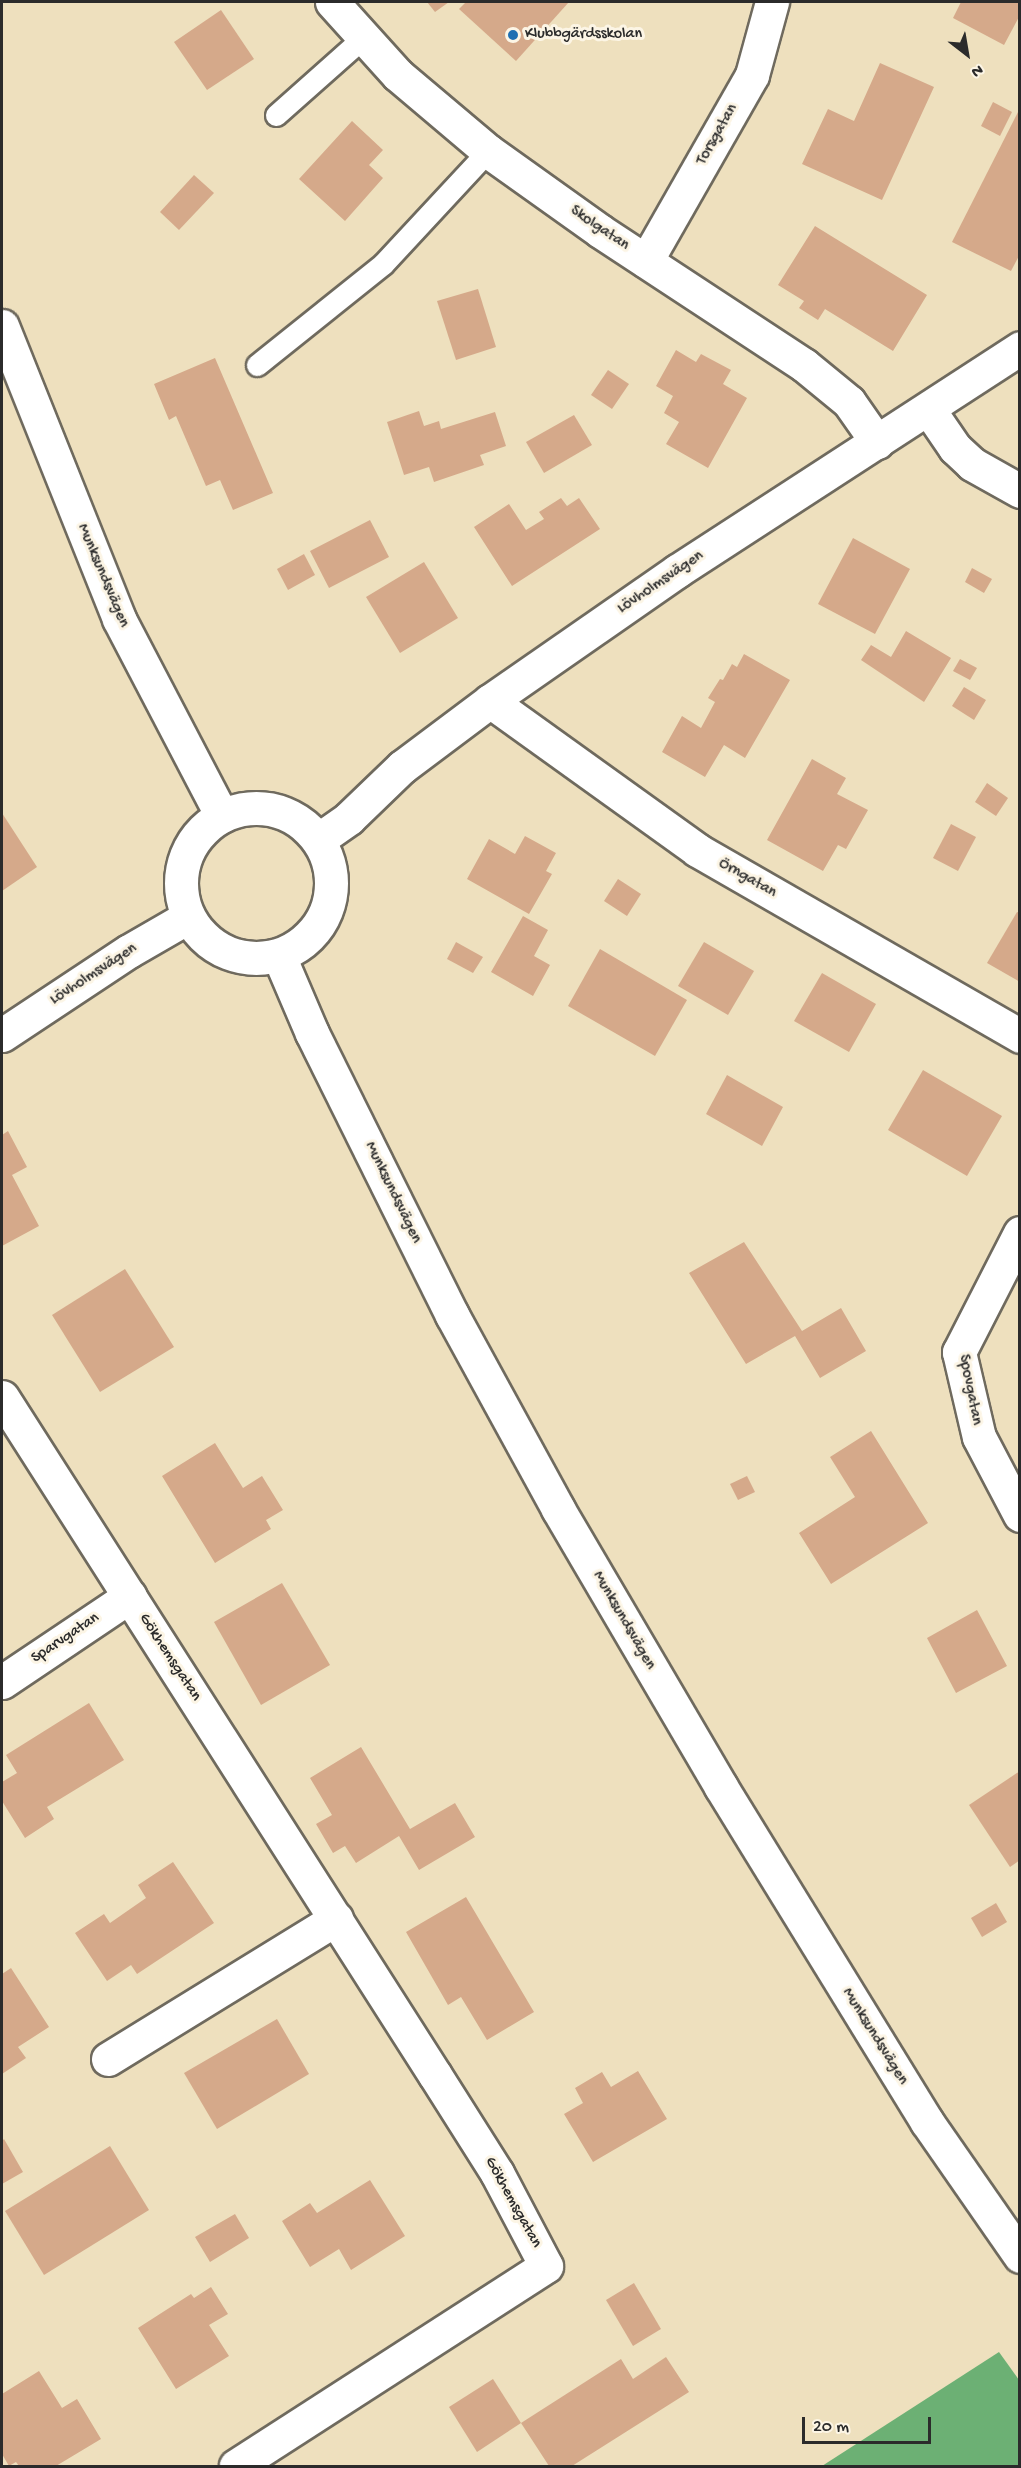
<!DOCTYPE html>
<meta charset="utf-8">
<style>
body{margin:0}
#map{position:relative;width:1021px;height:2468px;overflow:hidden;background:#eee0be;font-family:"Gochi Hand",sans-serif}
div>[style]{position:absolute}
.forest>*{inset:0;background:#6cb074}
.building>*{inset:0;background:#d5a98a}
.roads{filter:drop-shadow(2px 0 #6f6a5e) drop-shadow(-2px 0 #6f6a5e) drop-shadow(0 2px #6f6a5e) drop-shadow(0 -2px #6f6a5e)}
.service>*{height:21px;margin:-10.5px;padding:0 10.5px;transform-origin:10.5px;border-radius:10.5px;background:#fff}
.minor>*{height:33px;margin:-16.5px;padding:0 16.5px;transform-origin:16.5px;border-radius:16.5px;background:#fff}
.tertiary>*{height:33px;margin:-16.5px;padding:0 16.5px;transform-origin:16.5px;border-radius:16.5px;background:#fff}
.tertiary>.ring{margin:-16.5px;padding:0;box-sizing:content-box;background:none;border:33px solid #fff;border-radius:50%}
.dots>*{width:16px;height:16px;translate:-50% -50%;box-sizing:border-box;border:3px solid #fcf5e5;border-radius:50%}
span{translate:-50% -50%;white-space:nowrap;text-align:center;line-height:1.15;-webkit-text-stroke:6px #fcf5e5;paint-order:stroke}
.poi-label{font-size:16px;color:#2b2b2b}
.left{translate:0 -50%;text-align:left}
.street-label{font-size:16px;color:#2b2b2b}
.frame{position:absolute;inset:0;border:3px solid #2b2b2b;pointer-events:none}
.north{position:absolute;left:937px;top:24px;width:60px;height:60px;-webkit-text-stroke:4px #fcf5e5;paint-order:stroke;rotate:149deg;font-size:16px;font-weight:700;line-height:24px;text-align:center;color:#2b2b2b}
.north::after{content:'';display:block;margin:auto;width:21px;height:27px;background:#2b2b2b;clip-path:polygon(50% 0,100% 100%,50% 72%,0 100%)}
.scale{position:absolute;left:802px;top:2417px;width:129px;height:27px;box-sizing:border-box;border:3px solid #2b2b2b;border-top:0;padding-left:8px;font-size:18px;line-height:21px;white-space:nowrap;color:#2b2b2b;-webkit-text-stroke:4px #fcf5e5;paint-order:stroke}
</style>
<div id="map">
<div class="forest">
<div style="clip-path:polygon(999px 2352px,1019px 2380px,1019px 2466px,822px 2466px)"></div>
</div>
<div class="building">
<div style="clip-path:polygon(427px 2px,449px 2px,435px 12px)"></div>
<div style="clip-path:polygon(466px 2px,569px 2px,516px 61px,459px 9px)"></div>
<div style="clip-path:polygon(961px 2px,1020px 2px,1020px 15px,1004px 45px,953px 18px)"></div>
<div style="clip-path:polygon(221px 10px,254px 59px,207px 90px,174px 42px)"></div>
<div style="clip-path:polygon(880px 63px,934px 87px,882px 200px,802px 164px,828px 109px,854px 121px)"></div>
<div style="clip-path:polygon(993px 102px,1012px 112px,1000px 136px,981px 126px)"></div>
<div style="clip-path:polygon(1020px 108px,1020px 254px,1011px 271px,952px 242px)"></div>
<div style="clip-path:polygon(352px 121px,383px 150px,369px 165px,383px 178px,345px 221px,299px 179px)"></div>
<div style="clip-path:polygon(194px 175px,214px 193px,179px 230px,160px 212px)"></div>
<div style="clip-path:polygon(815px 226px,927px 295px,893px 351px,825px 309px,818px 320px,799px 308px,804px 301px,778px 285px)"></div>
<div style="clip-path:polygon(478px 289px,496px 347px,456px 360px,437px 301px)"></div>
<div style="clip-path:polygon(676px 350px,696px 362px,701px 354px,731px 370px,723px 384px,747px 398px,708px 468px,666px 444px,679px 422px,664px 413px,673px 396px,656px 386px)"></div>
<div style="clip-path:polygon(215px 358px,273px 493px,233px 510px,220px 480px,206px 486px,176px 416px,169px 420px,154px 384px)"></div>
<div style="clip-path:polygon(608px 370px,629px 384px,612px 409px,591px 395px)"></div>
<div style="clip-path:polygon(419px 411px,424px 426px,439px 421px,441px 429px,495px 412px,506px 446px,480px 455px,484px 465px,434px 482px,429px 467px,404px 475px,387px 422px)"></div>
<div style="clip-path:polygon(574px 415px,592px 445px,544px 473px,526px 442px)"></div>
<div style="clip-path:polygon(561px 498px,567px 506px,579px 498px,600px 529px,512px 586px,474px 527px,509px 504px,526px 530px,544px 519px,539px 512px)"></div>
<div style="clip-path:polygon(370px 520px,389px 557px,329px 588px,310px 551px)"></div>
<div style="clip-path:polygon(853px 538px,910px 569px,875px 634px,818px 604px)"></div>
<div style="clip-path:polygon(304px 554px,315px 575px,288px 590px,277px 569px)"></div>
<div style="clip-path:polygon(424px 562px,458px 618px,400px 653px,366px 597px)"></div>
<div style="clip-path:polygon(972px 568px,992px 579px,984px 593px,965px 582px)"></div>
<div style="clip-path:polygon(906px 631px,951px 658px,924px 702px,861px 660px,871px 645px,891px 657px)"></div>
<div style="clip-path:polygon(744px 654px,790px 680px,745px 758px,724px 745px,705px 777px,662px 752px,682px 716px,701px 728px,715px 702px,708px 698px,720px 679px,723px 680px,732px 664px,737px 667px)"></div>
<div style="clip-path:polygon(960px 659px,977px 668px,970px 680px,953px 671px)"></div>
<div style="clip-path:polygon(964px 687px,986px 700px,974px 720px,952px 706px)"></div>
<div style="clip-path:polygon(812px 759px,846px 778px,837px 794px,868px 810px,846px 849px,838px 845px,823px 871px,767px 840px)"></div>
<div style="clip-path:polygon(987px 783px,1008px 798px,996px 816px,975px 802px)"></div>
<div style="clip-path:polygon(2px 813px,37px 867px,2px 891px)"></div>
<div style="clip-path:polygon(951px 824px,976px 837px,958px 871px,933px 858px)"></div>
<div style="clip-path:polygon(525px 836px,556px 853px,546px 871px,552px 874px,529px 914px,467px 879px,489px 839px,515px 854px)"></div>
<div style="clip-path:polygon(618px 879px,641px 894px,627px 916px,604px 901px)"></div>
<div style="clip-path:polygon(1017px 912px,1020px 913px,1020px 982px,987px 963px)"></div>
<div style="clip-path:polygon(523px 916px,548px 930px,534px 956px,550px 965px,533px 996px,491px 972px)"></div>
<div style="clip-path:polygon(456px 942px,483px 957px,473px 973px,447px 959px)"></div>
<div style="clip-path:polygon(704px 942px,754px 971px,728px 1015px,678px 986px)"></div>
<div style="clip-path:polygon(600px 949px,687px 1000px,655px 1056px,568px 1006px)"></div>
<div style="clip-path:polygon(822px 973px,876px 1004px,849px 1052px,794px 1021px)"></div>
<div style="clip-path:polygon(923px 1070px,1002px 1116px,967px 1176px,888px 1130px)"></div>
<div style="clip-path:polygon(727px 1075px,783px 1107px,762px 1146px,706px 1114px)"></div>
<div style="clip-path:polygon(8px 1131px,27px 1167px,12px 1175px,39px 1226px,2px 1246px,2px 1135px)"></div>
<div style="clip-path:polygon(744px 1242px,802px 1331px,841px 1308px,866px 1351px,820px 1378px,795px 1336px,746px 1364px,689px 1273px)"></div>
<div style="clip-path:polygon(125px 1269px,174px 1347px,100px 1392px,52px 1315px)"></div>
<div style="clip-path:polygon(871px 1431px,928px 1523px,831px 1584px,799px 1533px,855px 1497px,830px 1457px)"></div>
<div style="clip-path:polygon(215px 1443px,243px 1488px,262px 1476px,283px 1510px,266px 1520px,271px 1529px,215px 1563px,162px 1476px)"></div>
<div style="clip-path:polygon(747px 1476px,755px 1492px,738px 1500px,730px 1484px)"></div>
<div style="clip-path:polygon(282px 1583px,330px 1665px,261px 1705px,214px 1622px)"></div>
<div style="clip-path:polygon(977px 1610px,1007px 1666px,956px 1693px,927px 1638px)"></div>
<div style="clip-path:polygon(89px 1703px,124px 1760px,47px 1807px,54px 1819px,25px 1838px,2px 1801px,2px 1782px,17px 1773px,6px 1755px)"></div>
<div style="clip-path:polygon(361px 1747px,410px 1829px,455px 1803px,475px 1837px,419px 1870px,399px 1836px,356px 1863px,345px 1846px,333px 1853px,316px 1824px,332px 1815px,310px 1778px)"></div>
<div style="clip-path:polygon(1020px 1771px,1020px 1860px,1010px 1867px,969px 1805px)"></div>
<div style="clip-path:polygon(173px 1862px,214px 1923px,137px 1974px,131px 1965px,107px 1981px,75px 1933px,104px 1914px,110px 1923px,146px 1898px,138px 1885px)"></div>
<div style="clip-path:polygon(466px 1897px,534px 2012px,487px 2040px,461px 1997px,448px 2005px,406px 1932px)"></div>
<div style="clip-path:polygon(996px 1903px,1007px 1922px,982px 1937px,971px 1918px)"></div>
<div style="clip-path:polygon(11px 1968px,49px 2027px,18px 2047px,26px 2058px,2px 2074px,2px 1974px)"></div>
<div style="clip-path:polygon(277px 2019px,309px 2074px,217px 2129px,184px 2073px)"></div>
<div style="clip-path:polygon(638px 2071px,667px 2119px,593px 2162px,564px 2114px,583px 2103px,575px 2088px,602px 2072px,611px 2087px)"></div>
<div style="clip-path:polygon(4px 2139px,23px 2172px,2px 2184px,2px 2141px)"></div>
<div style="clip-path:polygon(110px 2146px,149px 2210px,44px 2275px,5px 2211px)"></div>
<div style="clip-path:polygon(370px 2180px,405px 2236px,351px 2270px,339px 2249px,310px 2267px,282px 2221px,310px 2203px,317px 2213px)"></div>
<div style="clip-path:polygon(235px 2214px,249px 2238px,210px 2262px,195px 2237px)"></div>
<div style="clip-path:polygon(634px 2283px,661px 2329px,633px 2346px,606px 2300px)"></div>
<div style="clip-path:polygon(211px 2287px,228px 2314px,209px 2325px,229px 2356px,176px 2389px,138px 2328px,191px 2294px,194px 2298px)"></div>
<div style="clip-path:polygon(666px 2357px,689px 2392px,572px 2466px,549px 2466px,521px 2423px,621px 2359px,633px 2379px)"></div>
<div style="clip-path:polygon(39px 2371px,62px 2408px,77px 2399px,101px 2439px,56px 2466px,19px 2466px,16px 2462px,9px 2466px,2px 2454px,2px 2394px)"></div>
<div style="clip-path:polygon(493px 2379px,521px 2423px,477px 2452px,449px 2407px)"></div>
</div>
<div class="roads">
<div class="service">
<div style="left:276px;top:115px;width:118px;rotate:-41.6deg"></div>
<div style="left:257px;top:365px;width:161px;rotate:-38.7deg"></div>
<div style="left:383px;top:264px;width:154px;rotate:-47.1deg"></div>
</div>
<div class="minor">
<div style="left:332px;top:2px;width:98px;rotate:47.9deg"></div>
<div style="left:398px;top:75px;width:118px;rotate:40.2deg"></div>
<div style="left:488px;top:151px;width:138px;rotate:35.5deg"></div>
<div style="left:600px;top:231px;width:244px;rotate:33.3deg"></div>
<div style="left:804px;top:365px;width:58px;rotate:39.4deg"></div>
<div style="left:849px;top:402px;width:49px;rotate:55deg"></div>
<div style="left:646px;top:261px;width:214px;rotate:-60.3deg"></div>
<div style="left:752px;top:75px;width:76px;rotate:-74.7deg"></div>
<div style="left:929px;top:410px;width:46px;rotate:55.6deg"></div>
<div style="left:955px;top:448px;width:23px;rotate:43deg"></div>
<div style="left:972px;top:464px;width:55px;rotate:29.4deg"></div>
<div style="left:490px;top:701px;width:255px;rotate:35.7deg"></div>
<div style="left:697px;top:850px;width:373px;rotate:29.9deg"></div>
<div style="left:318px;top:840px;width:38px;rotate:-35deg"></div>
<div style="left:349px;top:818px;width:74px;rotate:-43.9deg"></div>
<div style="left:402px;top:767px;width:110px;rotate:-36.9deg"></div>
<div style="left:490px;top:701px;width:228px;rotate:-34.8deg"></div>
<div style="left:677px;top:571px;width:409px;rotate:-33deg"></div>
<div style="left:2px;top:1035px;width:152px;rotate:-33.5deg"></div>
<div style="left:129px;top:951px;width:68px;rotate:-30deg"></div>
<div style="left:1020px;top:1233px;width:134px;rotate:117.1deg"></div>
<div style="left:959px;top:1352px;width:87px;rotate:76.8deg"></div>
<div style="left:979px;top:1437px;width:88px;rotate:62.3deg"></div>
<div style="left:2px;top:1397px;width:804px;rotate:57.44deg"></div>
<div style="left:435px;top:2075px;width:116px;rotate:57.7deg"></div>
<div style="left:497px;top:2173px;width:105px;rotate:62.2deg"></div>
<div style="left:546px;top:2266px;width:369px;rotate:147.2deg"></div>
<div style="left:2px;top:1682px;width:154px;rotate:-33.9deg"></div>
<div style="left:108px;top:2059px;width:268px;rotate:-31.6deg"></div>
</div>
<div class="tertiary">
<div style="left:2px;top:326px;width:315px;rotate:68.2deg"></div>
<div style="left:119px;top:619px;width:222px;rotate:62.4deg"></div>
<div class="ring" style="left:181px;top:808px;width:117px;height:117px"></div>
<div style="left:279px;top:956px;width:84px;rotate:66.8deg"></div>
<div style="left:312px;top:1033px;width:315px;rotate:63.6deg"></div>
<div style="left:452px;top:1315px;width:221px;rotate:61.3deg"></div>
<div style="left:558px;top:1509px;width:322px;rotate:59.6deg"></div>
<div style="left:721px;top:1787px;width:393px;rotate:58.4deg"></div>
<div style="left:927px;top:2122px;width:163px;rotate:55.2deg"></div>
</div>
</div>
<div class="dots">
<div style="left:513px;top:35px;background:#1f6fb2"></div>
</div>
<div class="poi-label">
<span class="left" style="left:525px;top:35px">Klubbgärdsskolan</span>
</div>
<div class="street-label">
<span style="left:718px;top:135px;rotate:-60deg">Torsgatan</span>
<span style="left:599px;top:229px;rotate:34deg">Skolgatan</span>
<span style="left:102px;top:576px;rotate:67deg">Munksundsvägen</span>
<span style="left:661px;top:583px;rotate:-34deg">Lövholmsvägen</span>
<span style="left:747px;top:879px;rotate:30deg">Örngatan</span>
<span style="left:94px;top:975px;rotate:-33deg">Lövholmsvägen</span>
<span style="left:392px;top:1193px;rotate:64deg">Munksundsvägen</span>
<span style="left:969px;top:1390px;rotate:79deg">Spovgatan</span>
<span style="left:623px;top:1621px;rotate:60deg">Munksundsvägen</span>
<span style="left:66px;top:1639px;rotate:-34deg">Sparvgatan</span>
<span style="left:169px;top:1658px;rotate:57deg">Gökhemsgatan</span>
<span style="left:874px;top:2037px;rotate:58deg">Munksundsvägen</span>
<span style="left:512px;top:2203px;rotate:61deg">Gökhemsgatan</span>
</div>
<div class="frame"></div>
<div class="north">N</div>
<div class="scale">20 m</div>
</div>
